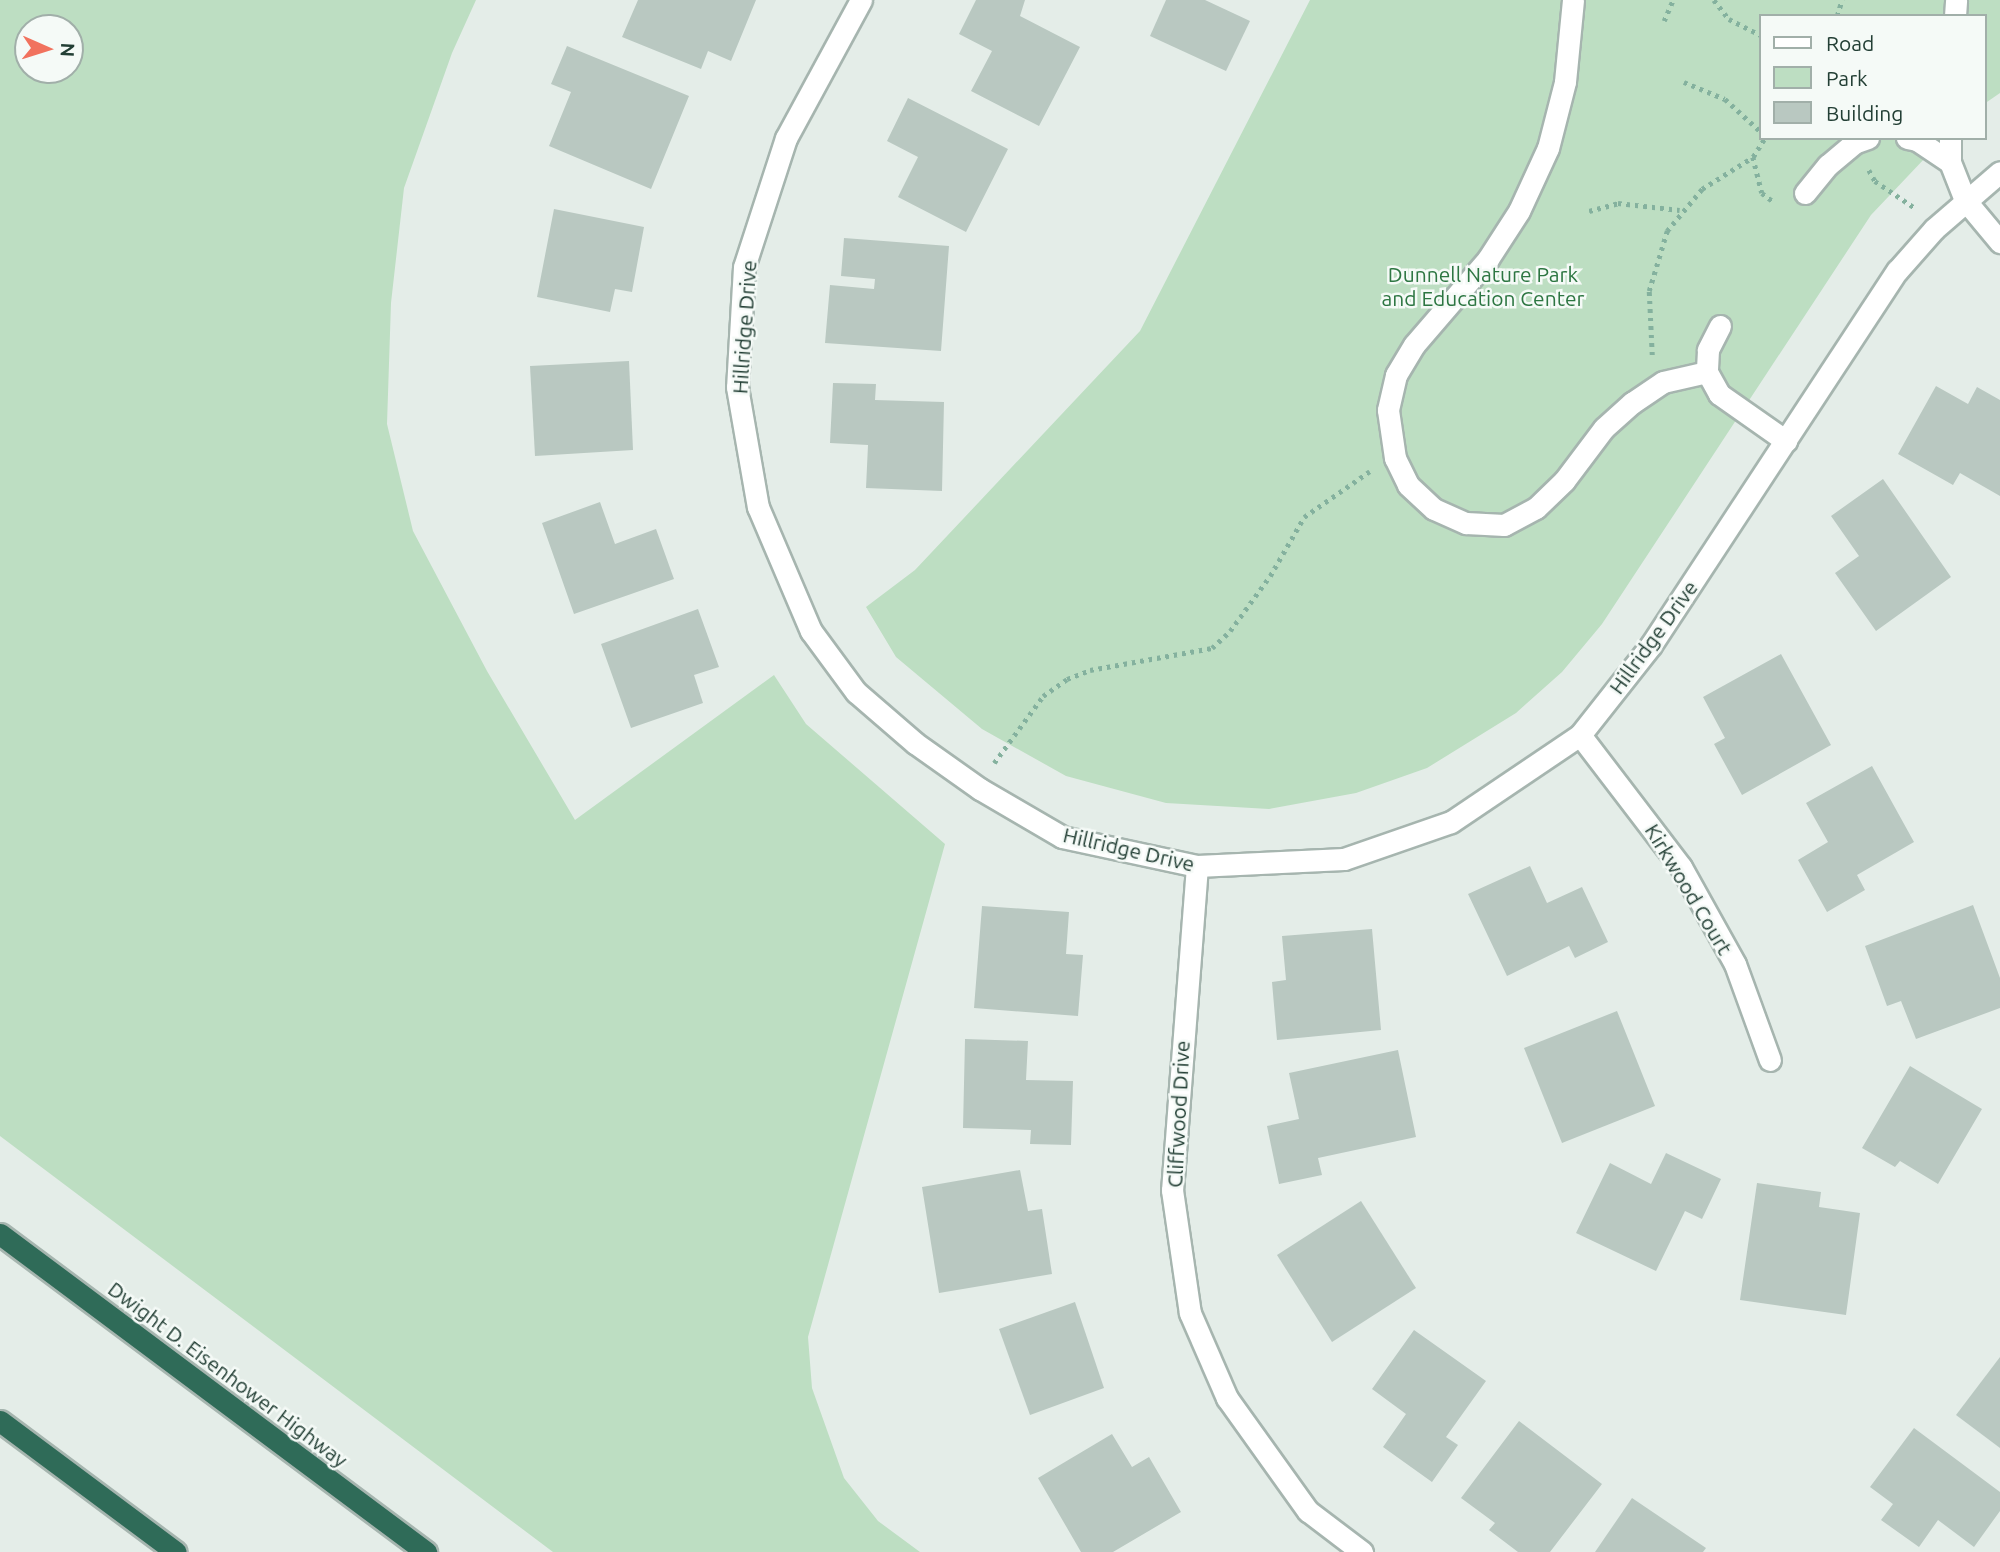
<!DOCTYPE html>
<style>
body{margin:0}
#map{position:relative;width:2000px;height:1552px;overflow:hidden;background:#e4ede8;font-family:Ubuntu,sans-serif}
div>[style]{position:absolute}
.green>*{inset:0;background:#bddec2}
.building>*{inset:0;background:#b9c8c1}
.path>*{height:4.5px;margin-top:-2.25px;transform-origin:0;background:repeating-linear-gradient(90deg,#84b19e 0 3.5px,transparent 0 8.5px)}
.roads{filter:drop-shadow(2px 0 #a6b5af) drop-shadow(-2px 0 #a6b5af) drop-shadow(0 2px #a6b5af) drop-shadow(0 -2px #a6b5af)}
.minor>*{height:21px;margin:-10.5px;padding:0 10.5px;transform-origin:10.5px;border-radius:10.5px;background:#fff}
.highway>*{height:21px;margin:-10.5px;padding:0 10.5px;transform-origin:10.5px;border-radius:10.5px;background:#2f6b58}
span{translate:-50% -50%;white-space:nowrap;text-align:center;line-height:1.15;-webkit-text-stroke:5px #f5faf7;paint-order:stroke}
.park-label{font-size:21px;color:#2d7642}
.street-label{font-size:21px;color:#233f35}
.legend{position:absolute;left:1759px;top:14px;width:228px;height:126px;box-sizing:border-box;background:#f5faf7;border:2px solid #a1afa9;margin:0;padding:9px 12px;list-style:none;font-size:21px;color:#233f35}
.legend li{display:flex;align-items:center;gap:14px;height:35px}
.legend b{width:35px;border:2px solid #a1afa9}
.north{position:absolute;left:14px;top:14px;width:70px;height:70px;box-sizing:border-box;background:#f5faf7;border:2px solid #a1afa9;border-radius:50%;rotate:93deg;font-size:19px;font-weight:700;line-height:28px;text-align:center;color:#233f35}
.north::after{content:'';display:block;margin:auto;width:24px;height:32px;background:#f1725e;clip-path:polygon(50% 0,100% 100%,50% 72%,0 100%)}
</style>
<div id="map">
<div class="green">
<div style="clip-path:polygon(evenodd,0 0,476px 0,452px 53px,404px 188px,391px 303px,387px 424px,413px 531px,487px 671px,575px 820px,774px 675px,806px 724px,945px 844px,808px 1337px,812px 1388px,844px 1478px,878px 1521px,920px 1552px,553px 1552px,0 1136px,0 0,70px 28px,70px 70px,28px 70px,28px 28px,70px 28px)"></div>
<div style="clip-path:polygon(1310px 0,2000px 0,2000px 93px,1984px 104px,1984px 16px,1760px 16px,1760px 138px,1944px 138px,1871px 215px,1602px 624px,1562px 672px,1516px 713px,1427px 768px,1356px 793px,1269px 809px,1166px 803px,1066px 776px,982px 729px,896px 657px,866px 607px,915px 570px,1140px 331px)"></div>
</div>
<div class="building">
<div style="clip-path:polygon(638px 0,756px 0,731px 61px,708px 51px,701px 69px,622px 37px)"></div>
<div style="clip-path:polygon(976px 0,1025px 0,1020px 16px,1080px 47px,1039px 126px,971px 91px,992px 51px,959px 34px)"></div>
<div style="clip-path:polygon(1166px 0,1205px 0,1250px 21px,1226px 71px,1150px 36px)"></div>
<div style="clip-path:polygon(567px 46px,689px 96px,651px 189px,549px 146px,571px 92px,551px 84px)"></div>
<div style="clip-path:polygon(908px 98px,1008px 149px,966px 232px,898px 197px,918px 157px,887px 141px)"></div>
<div style="clip-path:polygon(554px 209px,644px 227px,632px 292px,615px 289px,610px 312px,537px 297px)"></div>
<div style="clip-path:polygon(844px 238px,949px 246px,941px 351px,825px 343px,830px 285px,874px 289px,875px 279px,841px 276px)"></div>
<div style="clip-path:polygon(629px 361px,633px 450px,535px 456px,530px 366px)"></div>
<div style="clip-path:polygon(833px 383px,876px 384px,875px 400px,944px 402px,942px 491px,866px 488px,868px 445px,830px 443px)"></div>
<div style="clip-path:polygon(1936px 386px,1968px 404px,1977px 387px,2000px 400px,2000px 496px,1960px 473px,1953px 485px,1898px 454px)"></div>
<div style="clip-path:polygon(1883px 479px,1951px 577px,1876px 631px,1835px 573px,1859px 556px,1831px 516px)"></div>
<div style="clip-path:polygon(600px 502px,615px 544px,656px 529px,674px 579px,574px 614px,542px 523px)"></div>
<div style="clip-path:polygon(698px 609px,719px 667px,694px 675px,703px 703px,631px 728px,601px 644px)"></div>
<div style="clip-path:polygon(1781px 654px,1831px 745px,1742px 795px,1714px 744px,1725px 738px,1703px 697px)"></div>
<div style="clip-path:polygon(1872px 766px,1914px 842px,1857px 875px,1865px 890px,1827px 912px,1798px 860px,1828px 842px,1806px 803px)"></div>
<div style="clip-path:polygon(1530px 866px,1547px 903px,1582px 887px,1608px 942px,1575px 958px,1569px 946px,1507px 976px,1468px 894px)"></div>
<div style="clip-path:polygon(1973px 905px,2000px 978px,2000px 1008px,1916px 1039px,1901px 1001px,1887px 1006px,1865px 946px)"></div>
<div style="clip-path:polygon(982px 906px,1069px 912px,1066px 954px,1083px 955px,1078px 1016px,974px 1008px)"></div>
<div style="clip-path:polygon(1372px 929px,1381px 1030px,1277px 1040px,1272px 982px,1286px 980px,1282px 936px)"></div>
<div style="clip-path:polygon(1617px 1011px,1655px 1106px,1562px 1143px,1524px 1048px)"></div>
<div style="clip-path:polygon(965px 1039px,1028px 1041px,1026px 1080px,1073px 1081px,1071px 1145px,1030px 1144px,1031px 1130px,963px 1128px)"></div>
<div style="clip-path:polygon(1398px 1050px,1416px 1137px,1318px 1158px,1322px 1175px,1279px 1184px,1267px 1126px,1299px 1119px,1289px 1073px)"></div>
<div style="clip-path:polygon(1910px 1066px,1982px 1109px,1938px 1184px,1900px 1161px,1895px 1167px,1862px 1148px)"></div>
<div style="clip-path:polygon(1666px 1153px,1721px 1179px,1702px 1219px,1685px 1211px,1656px 1271px,1576px 1233px,1610px 1163px,1651px 1184px)"></div>
<div style="clip-path:polygon(1020px 1170px,1028px 1211px,1042px 1209px,1052px 1274px,939px 1293px,922px 1187px)"></div>
<div style="clip-path:polygon(1757px 1183px,1821px 1192px,1819px 1207px,1860px 1213px,1846px 1315px,1740px 1300px)"></div>
<div style="clip-path:polygon(1361px 1201px,1416px 1288px,1332px 1342px,1277px 1255px)"></div>
<div style="clip-path:polygon(1075px 1302px,1104px 1388px,1030px 1415px,999px 1329px)"></div>
<div style="clip-path:polygon(1414px 1330px,1486px 1381px,1446px 1437px,1458px 1445px,1432px 1482px,1383px 1447px,1406px 1414px,1372px 1389px)"></div>
<div style="clip-path:polygon(2000px 1357px,2000px 1448px,1956px 1415px)"></div>
<div style="clip-path:polygon(1519px 1421px,1602px 1484px,1550px 1552px,1518px 1552px,1489px 1530px,1495px 1523px,1461px 1498px)"></div>
<div style="clip-path:polygon(1914px 1428px,2000px 1492px,2000px 1511px,1974px 1547px,1938px 1520px,1919px 1547px,1881px 1520px,1893px 1504px,1870px 1487px)"></div>
<div style="clip-path:polygon(1112px 1434px,1132px 1467px,1149px 1457px,1181px 1512px,1113px 1552px,1081px 1552px,1038px 1478px)"></div>
<div style="clip-path:polygon(1632px 1498px,1706px 1548px,1703px 1552px,1595px 1552px)"></div>
</div>
<div class="path">
<div style="left:1714px;top:0;width:24px;rotate:52deg"></div>
<div style="left:1729px;top:19px;width:35px;rotate:27deg"></div>
<div style="left:1837px;top:16px;width:17px;rotate:-73deg"></div>
<div style="left:1664px;top:21px;width:23px;rotate:-67deg"></div>
<div style="left:1684px;top:82px;width:44px;rotate:22.5deg"></div>
<div style="left:1725px;top:99px;width:47px;rotate:42.4deg"></div>
<div style="left:1753px;top:157px;width:37px;rotate:76deg"></div>
<div style="left:1762px;top:193px;width:15px;rotate:37deg"></div>
<div style="left:1869px;top:170px;width:13px;rotate:61deg"></div>
<div style="left:1875px;top:181px;width:48px;rotate:34deg"></div>
<div style="left:1589px;top:211px;width:30px;rotate:-15deg"></div>
<div style="left:1618px;top:203px;width:62px;rotate:6.4deg"></div>
<div style="left:1652px;top:355px;width:64px;rotate:-92.7deg"></div>
<div style="left:1649px;top:291px;width:63px;rotate:-73.3deg"></div>
<div style="left:1667px;top:231px;width:55px;rotate:-50.2deg"></div>
<div style="left:1702px;top:189px;width:60px;rotate:-32.1deg"></div>
<div style="left:1753px;top:157px;width:22px;rotate:-58deg"></div>
<div style="left:994px;top:763px;width:83px;rotate:-53.8deg"></div>
<div style="left:1043px;top:696px;width:29px;rotate:-35deg"></div>
<div style="left:1067px;top:679px;width:25px;rotate:-21deg"></div>
<div style="left:1090px;top:670px;width:124px;rotate:-10.2deg"></div>
<div style="left:1212px;top:648px;width:25px;rotate:-43deg"></div>
<div style="left:1230px;top:631px;width:68px;rotate:-54deg"></div>
<div style="left:1270px;top:576px;width:68px;rotate:-60deg"></div>
<div style="left:1304px;top:517px;width:80px;rotate:-34.9deg"></div>
</div>
<div class="roads">
<div class="minor">
<div style="left:861px;top:0;width:157px;rotate:118.5deg"></div>
<div style="left:786px;top:138px;width:136px;rotate:108deg"></div>
<div style="left:744px;top:267px;width:120px;rotate:93.3deg"></div>
<div style="left:737px;top:387px;width:122px;rotate:80.1deg"></div>
<div style="left:758px;top:507px;width:135px;rotate:66.9deg"></div>
<div style="left:811px;top:631px;width:76px;rotate:53.6deg"></div>
<div style="left:856px;top:692px;width:78px;rotate:40.8deg"></div>
<div style="left:915px;top:743px;width:80px;rotate:35.3deg"></div>
<div style="left:980px;top:789px;width:95px;rotate:30.3deg"></div>
<div style="left:1062px;top:837px;width:138px;rotate:12.1deg"></div>
<div style="left:1197px;top:866px;width:147px;rotate:-2.7deg"></div>
<div style="left:1344px;top:859px;width:113px;rotate:-19.1deg"></div>
<div style="left:1451px;top:822px;width:156px;rotate:-34deg"></div>
<div style="left:1580px;top:735px;width:115px;rotate:-51.7deg"></div>
<div style="left:1651px;top:645px;width:448px;rotate:-56.7deg"></div>
<div style="left:1897px;top:271px;width:56px;rotate:-48.6deg"></div>
<div style="left:1934px;top:229px;width:87px;rotate:-40.8deg"></div>
<div style="left:1573px;top:0;width:82px;rotate:95.6deg"></div>
<div style="left:1565px;top:82px;width:68px;rotate:104.4deg"></div>
<div style="left:1548px;top:148px;width:69px;rotate:114.7deg"></div>
<div style="left:1519px;top:211px;width:57px;rotate:122.9deg"></div>
<div style="left:1488px;top:259px;width:113px;rotate:130.7deg"></div>
<div style="left:1414px;top:345px;width:35px;rotate:121deg"></div>
<div style="left:1396px;top:375px;width:36px;rotate:103deg"></div>
<div style="left:1388px;top:410px;width:49px;rotate:81.7deg"></div>
<div style="left:1395px;top:458px;width:30px;rotate:64deg"></div>
<div style="left:1408px;top:485px;width:35px;rotate:43deg"></div>
<div style="left:1434px;top:509px;width:35px;rotate:24deg"></div>
<div style="left:1466px;top:523px;width:38px;rotate:3deg"></div>
<div style="left:1504px;top:525px;width:36px;rotate:-28deg"></div>
<div style="left:1536px;top:508px;width:39px;rotate:-44deg"></div>
<div style="left:1564px;top:481px;width:66px;rotate:-53deg"></div>
<div style="left:1604px;top:428px;width:38px;rotate:-42deg"></div>
<div style="left:1632px;top:403px;width:37px;rotate:-34deg"></div>
<div style="left:1663px;top:382px;width:45px;rotate:-12.8deg"></div>
<div style="left:1955px;top:16px;width:16px;rotate:-86deg"></div>
<div style="left:1907px;top:138px;width:10px;rotate:11deg"></div>
<div style="left:1917px;top:140px;width:40px;rotate:34deg"></div>
<div style="left:1950px;top:138px;width:24px;rotate:90deg"></div>
<div style="left:1950px;top:162px;width:41px;rotate:68.5deg"></div>
<div style="left:1965px;top:200px;width:55px;rotate:50.2deg"></div>
<div style="left:1805px;top:193px;width:36px;rotate:-51deg"></div>
<div style="left:1828px;top:165px;width:34px;rotate:-40deg"></div>
<div style="left:1854px;top:143px;width:15px;rotate:-20deg"></div>
<div style="left:1720px;top:326px;width:27px;rotate:117deg"></div>
<div style="left:1708px;top:350px;width:22px;rotate:93deg"></div>
<div style="left:1707px;top:372px;width:25px;rotate:61deg"></div>
<div style="left:1719px;top:394px;width:82px;rotate:35deg"></div>
<div style="left:1580px;top:735px;width:166px;rotate:52.6deg"></div>
<div style="left:1681px;top:867px;width:111px;rotate:60.9deg"></div>
<div style="left:1735px;top:964px;width:102px;rotate:70deg"></div>
<div style="left:1197px;top:866px;width:325px;rotate:94.4deg"></div>
<div style="left:1172px;top:1190px;width:124px;rotate:81.7deg"></div>
<div style="left:1190px;top:1313px;width:93px;rotate:66.5deg"></div>
<div style="left:1227px;top:1398px;width:139px;rotate:54.4deg"></div>
<div style="left:1308px;top:1511px;width:68px;rotate:37.2deg"></div>
</div>
<div class="highway">
<div style="left:0;top:1234px;width:532px;rotate:36.74deg"></div>
<div style="left:0;top:1421px;width:219px;rotate:36.7deg"></div>
</div>
</div>
<div class="park-label">
<span style="left:1483px;top:286px">Dunnell Nature Park<br>and Education Center</span>
</div>
<div class="street-label">
<span style="left:744px;top:327px;rotate:-86deg">Hillridge Drive</span>
<span style="left:1653px;top:637px;rotate:-54deg">Hillridge Drive</span>
<span style="left:1129px;top:849px;rotate:13deg">Hillridge Drive</span>
<span style="left:1689px;top:889px;rotate:59deg">Kirkwood Court</span>
<span style="left:1178px;top:1114px;rotate:-87deg">Cliffwood Drive</span>
<span style="left:228px;top:1374px;rotate:37deg">Dwight D. Eisenhower Highway</span>
</div>
<ul class="legend">
<li><b style="height:9px;background:#fff"></b>Road</li>
<li><b style="height:19px;background:#bddec2"></b>Park</li>
<li><b style="height:19px;background:#b9c8c1"></b>Building</li>
</ul>
<div class="north">N</div>
</div>
